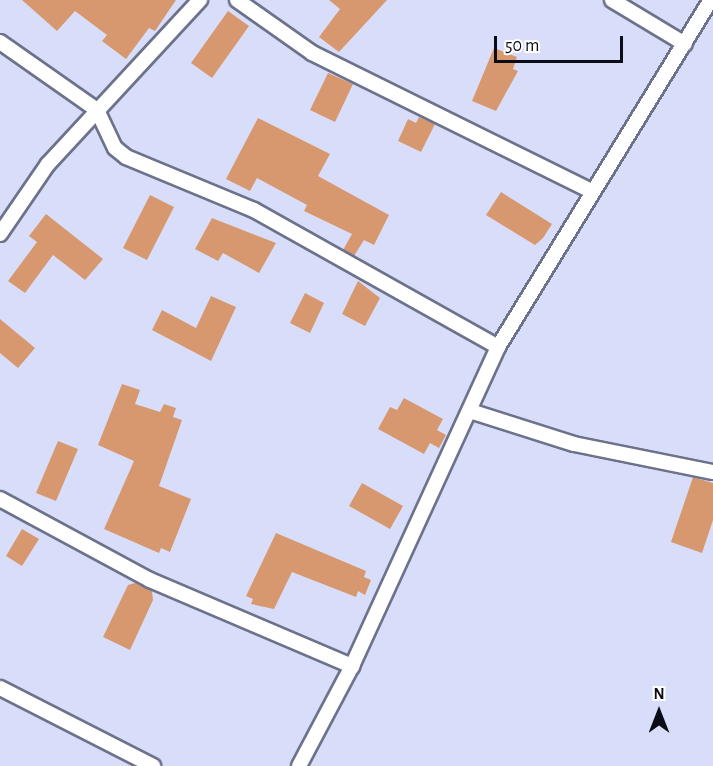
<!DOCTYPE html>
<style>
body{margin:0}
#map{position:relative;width:713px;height:766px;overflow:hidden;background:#d8defa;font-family:"Alegreya Sans",sans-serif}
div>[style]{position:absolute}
.building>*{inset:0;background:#d7986f}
.roads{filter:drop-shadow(2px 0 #6d728b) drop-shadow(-2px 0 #6d728b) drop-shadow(0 2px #6d728b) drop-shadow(0 -2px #6d728b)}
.street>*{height:14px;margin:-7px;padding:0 7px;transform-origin:7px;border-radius:7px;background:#fff}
span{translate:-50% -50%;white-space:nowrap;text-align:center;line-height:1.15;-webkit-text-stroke:6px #fff;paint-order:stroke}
.north{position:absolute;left:629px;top:682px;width:60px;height:60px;-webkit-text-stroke:4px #fff;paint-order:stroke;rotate:0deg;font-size:16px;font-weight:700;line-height:24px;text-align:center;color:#0b0c15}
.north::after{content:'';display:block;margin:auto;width:21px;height:27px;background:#0b0c15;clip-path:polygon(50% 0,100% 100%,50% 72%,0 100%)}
.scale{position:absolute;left:494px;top:36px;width:129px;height:27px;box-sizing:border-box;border:3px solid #0b0c15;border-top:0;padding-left:8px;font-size:18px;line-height:21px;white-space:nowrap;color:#0b0c15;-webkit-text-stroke:4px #fff;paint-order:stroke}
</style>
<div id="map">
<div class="building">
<div style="clip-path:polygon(22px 0,176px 0,155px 31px,149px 28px,126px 59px,102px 41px,107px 35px,75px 11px,57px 31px)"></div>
<div style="clip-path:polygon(329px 0,387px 0,339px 52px,319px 37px,340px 9px)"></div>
<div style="clip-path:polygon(228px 11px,249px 26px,212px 78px,191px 63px)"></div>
<div style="clip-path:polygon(494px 48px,517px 57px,513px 69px,518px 71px,496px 111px,472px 101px)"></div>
<div style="clip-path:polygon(328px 73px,353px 84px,335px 122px,310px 110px)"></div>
<div style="clip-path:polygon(419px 117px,435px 124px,421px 152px,398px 141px,408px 119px,416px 123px)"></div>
<div style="clip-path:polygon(258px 118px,330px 154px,318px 176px,389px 215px,374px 245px,364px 240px,354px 256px,343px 250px,352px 234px,304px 211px,307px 205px,257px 178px,250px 191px,226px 179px)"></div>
<div style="clip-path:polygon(501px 192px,552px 224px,543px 238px,535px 245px,486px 215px)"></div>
<div style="clip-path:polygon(150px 195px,174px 207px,147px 260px,123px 248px)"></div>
<div style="clip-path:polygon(46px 214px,103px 259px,85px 280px,53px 255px,25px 293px,8px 281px,37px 242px,29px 236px)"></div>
<div style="clip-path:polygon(212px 218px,276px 243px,259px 273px,223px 253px,218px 261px,195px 249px)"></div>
<div style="clip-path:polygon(358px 281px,380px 298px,365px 326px,342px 314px)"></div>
<div style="clip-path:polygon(305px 293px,324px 303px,310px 333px,290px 323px)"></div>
<div style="clip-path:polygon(211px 296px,236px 307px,211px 361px,152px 330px,162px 310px,196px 328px)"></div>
<div style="clip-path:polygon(0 319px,35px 348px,18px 368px,0 353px)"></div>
<div style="clip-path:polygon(122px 384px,140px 390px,135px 404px,160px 412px,164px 404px,176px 408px,173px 417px,182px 420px,159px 486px,191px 499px,170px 552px,161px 548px,159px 553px,104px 529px,134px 461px,98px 445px)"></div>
<div style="clip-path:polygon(404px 398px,443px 419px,437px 430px,446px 435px,439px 448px,430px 443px,424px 454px,378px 429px,390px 407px,397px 410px)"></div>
<div style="clip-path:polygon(58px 441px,78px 449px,56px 501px,36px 493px)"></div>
<div style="clip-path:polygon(693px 477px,713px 483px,713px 520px,702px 553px,671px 542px)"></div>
<div style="clip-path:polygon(362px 483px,403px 506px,390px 529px,349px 506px)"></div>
<div style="clip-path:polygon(22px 529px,39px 539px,22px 566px,6px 556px)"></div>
<div style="clip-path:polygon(276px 533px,366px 571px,364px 577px,371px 580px,365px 595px,358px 591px,356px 597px,292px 572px,274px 609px,251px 604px,253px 599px,246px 596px)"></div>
<div style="clip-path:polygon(135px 583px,152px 591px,153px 600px,130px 650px,103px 637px,128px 585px)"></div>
</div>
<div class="roads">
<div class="street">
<div style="left:237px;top:0;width:92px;rotate:35.2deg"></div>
<div style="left:312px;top:53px;width:311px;rotate:26.3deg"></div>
<div style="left:612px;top:0;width:85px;rotate:31.1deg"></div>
<div style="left:0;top:42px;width:118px;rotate:35deg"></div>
<div style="left:97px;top:110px;width:42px;rotate:64.7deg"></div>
<div style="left:115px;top:148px;width:14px;rotate:39deg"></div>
<div style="left:126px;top:157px;width:139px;rotate:22.5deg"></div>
<div style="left:254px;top:210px;width:280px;rotate:29.3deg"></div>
<div style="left:0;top:234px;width:85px;rotate:-55.6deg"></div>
<div style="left:48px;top:164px;width:224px;rotate:-47.2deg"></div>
<div style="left:470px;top:411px;width:109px;rotate:17.6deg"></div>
<div style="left:574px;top:444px;width:142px;rotate:11.4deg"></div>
<div style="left:0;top:499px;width:170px;rotate:28.4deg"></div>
<div style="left:150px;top:580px;width:220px;rotate:23.1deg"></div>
<div style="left:0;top:688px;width:172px;rotate:27deg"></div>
<div style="left:299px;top:766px;width:113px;rotate:-62.1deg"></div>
<div style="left:352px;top:666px;width:351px;rotate:-65.4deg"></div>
<div style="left:498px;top:347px;width:407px;rotate:-58.5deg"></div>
</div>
</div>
<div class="north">N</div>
<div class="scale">50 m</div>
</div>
